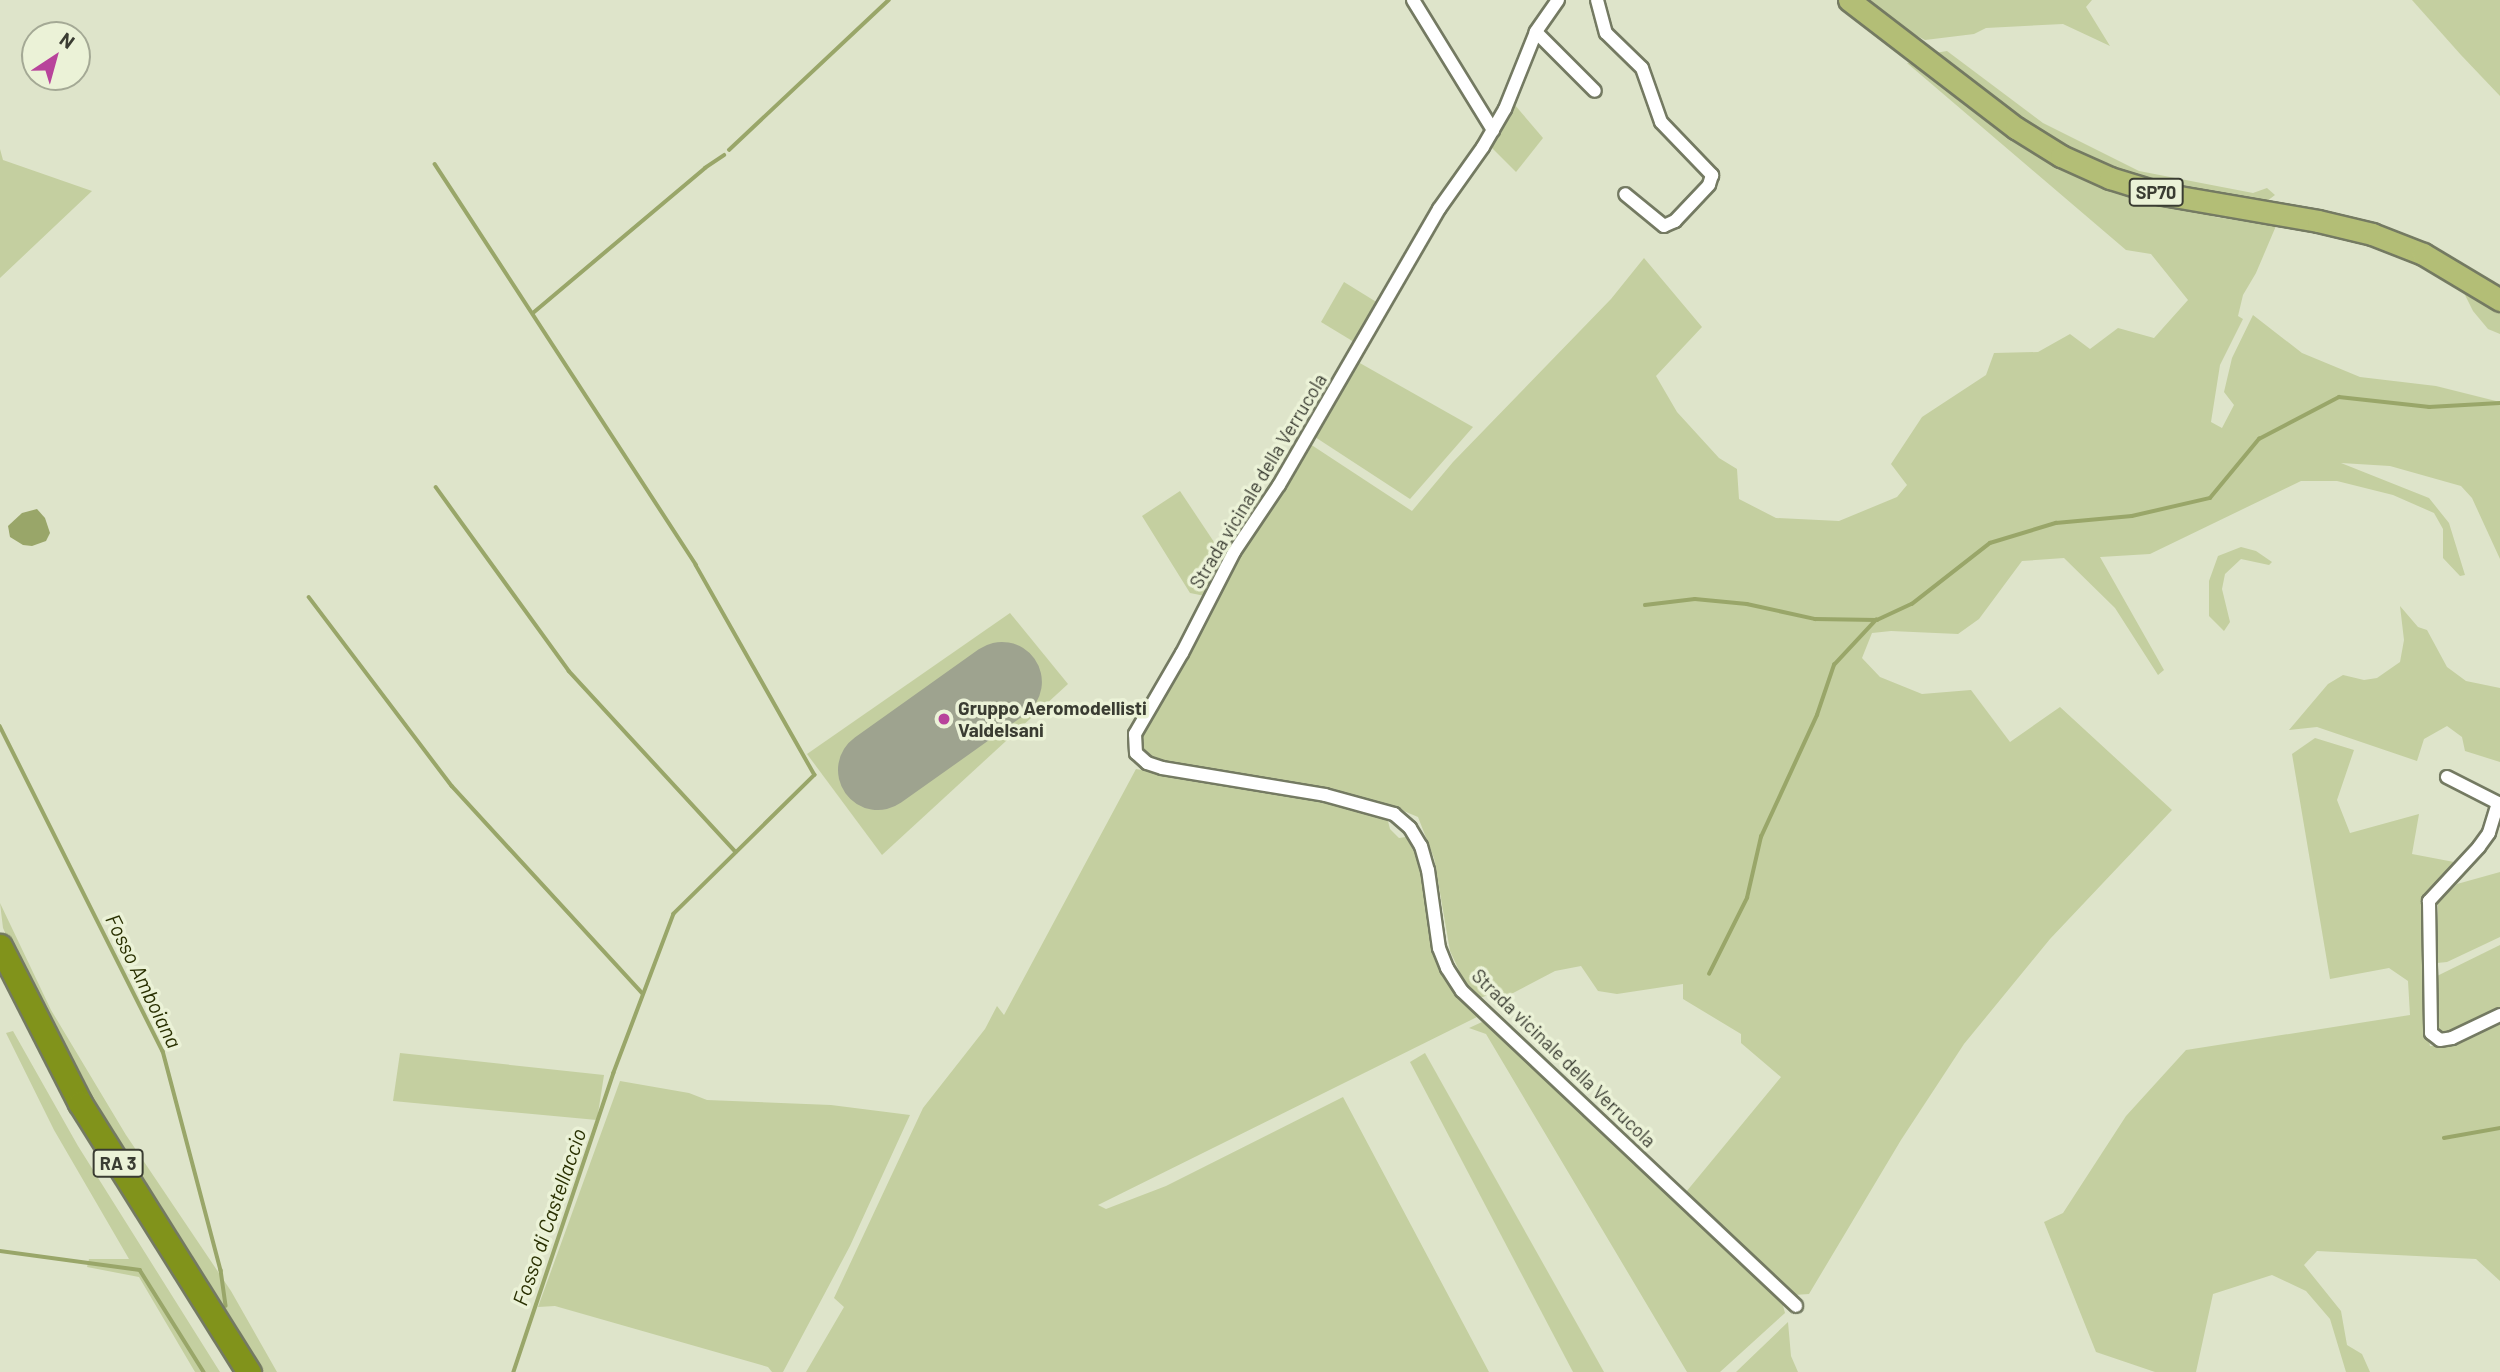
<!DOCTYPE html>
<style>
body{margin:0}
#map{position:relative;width:2500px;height:1372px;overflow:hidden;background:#dee4ca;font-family:Barlow,sans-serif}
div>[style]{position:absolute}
.green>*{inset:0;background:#c4cfa0}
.water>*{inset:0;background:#99a669}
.stream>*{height:3.5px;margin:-1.75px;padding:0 1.75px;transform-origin:1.75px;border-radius:1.75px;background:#99a669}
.runway>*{height:80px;margin:-40px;padding:0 40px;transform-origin:40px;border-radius:40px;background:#9ea38f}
.roads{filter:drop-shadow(2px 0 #747a62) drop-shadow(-2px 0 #747a62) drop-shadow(0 2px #747a62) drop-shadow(0 -2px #747a62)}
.minor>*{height:12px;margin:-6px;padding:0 6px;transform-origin:6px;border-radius:6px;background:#fff}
.primary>*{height:21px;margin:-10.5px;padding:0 10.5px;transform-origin:10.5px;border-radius:10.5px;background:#b3be76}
.motorway>*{height:23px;margin:-11.5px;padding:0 11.5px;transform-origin:11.5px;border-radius:11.5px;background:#81931b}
.dots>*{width:19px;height:19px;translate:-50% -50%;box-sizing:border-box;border:4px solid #ebf2d7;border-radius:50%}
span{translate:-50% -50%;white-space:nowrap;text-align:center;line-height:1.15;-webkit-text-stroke:7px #ebf2d7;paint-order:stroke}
.shield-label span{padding:2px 5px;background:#ebf2d7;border:2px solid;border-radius:5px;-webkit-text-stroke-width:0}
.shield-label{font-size:18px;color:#3a3c32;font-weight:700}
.street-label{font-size:19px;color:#3a3c32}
.poi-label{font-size:19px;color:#3a3c32;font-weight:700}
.left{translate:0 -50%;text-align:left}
.water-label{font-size:21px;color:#293000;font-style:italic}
.north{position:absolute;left:21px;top:21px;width:70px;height:70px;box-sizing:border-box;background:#ebf2d7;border:2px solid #a4a995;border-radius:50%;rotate:36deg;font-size:19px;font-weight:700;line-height:28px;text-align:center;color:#3a3c32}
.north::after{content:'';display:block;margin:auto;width:24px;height:32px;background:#b8439b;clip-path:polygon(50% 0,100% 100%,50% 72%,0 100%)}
</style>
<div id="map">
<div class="green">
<div style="clip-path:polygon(1863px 0,2092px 0,2086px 7px,2110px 46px,2063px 24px,1986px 28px,1974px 34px,1925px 40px,1900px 27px)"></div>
<div style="clip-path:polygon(2412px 0,2500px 0,2500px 96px,2461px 55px)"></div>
<div style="clip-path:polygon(1947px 51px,2043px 123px,2139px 171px,2253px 193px,2267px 188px,2275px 195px,2263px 204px,2150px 181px,2096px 162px,2034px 131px,1935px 53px)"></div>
<div style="clip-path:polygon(1907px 63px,1921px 64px,2010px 133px,2215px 217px,2276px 226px,2256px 273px,2243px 295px,2238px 316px,2243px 319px,2220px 365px,2211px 422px,2222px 428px,2234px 405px,2224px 392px,2232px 358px,2253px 315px,2302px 353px,2360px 377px,2436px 386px,2500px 402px,2500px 559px,2472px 498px,2461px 486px,2390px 466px,2341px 463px,2429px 498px,2449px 523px,2465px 575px,2460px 576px,2443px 558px,2443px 529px,2434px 513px,2393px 495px,2337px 481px,2301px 481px,2150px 554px,2100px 557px,2164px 670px,2158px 675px,2115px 608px,2064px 558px,2022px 561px,1979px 619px,1958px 634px,1891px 631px,1872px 633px,1862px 658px,1880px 677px,1922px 694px,1971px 690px,2010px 742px,2060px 707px,2172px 810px,2050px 939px,1964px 1044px,1901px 1140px,1809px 1294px,1794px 1295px,1686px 1192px,1781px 1077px,1741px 1043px,1741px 1034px,1683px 999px,1683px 984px,1617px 994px,1598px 991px,1581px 966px,1555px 971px,1494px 1003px,1488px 995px,1480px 998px,1464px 981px,1450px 951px,1434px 858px,1418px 817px,1394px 807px,1331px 790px,1164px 764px,1148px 756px,1141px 744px,1144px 729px,1229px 573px,1310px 444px,1412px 511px,1453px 462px,1611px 299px,1644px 258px,1702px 327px,1656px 376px,1677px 412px,1719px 458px,1737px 469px,1739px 499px,1776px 518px,1839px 521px,1897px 497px,1907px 485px,1891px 464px,1922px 417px,1986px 375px,1994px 353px,2038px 352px,2070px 334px,2090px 349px,2118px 328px,2154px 338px,2188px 300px,2151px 254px,2126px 250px)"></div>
<div style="clip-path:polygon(1514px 104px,1543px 138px,1516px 172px,1492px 148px)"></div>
<div style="clip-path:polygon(0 149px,3px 160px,92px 191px,0 278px)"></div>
<div style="clip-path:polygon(1344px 282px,1378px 303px,1354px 342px,1321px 322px)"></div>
<div style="clip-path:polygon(2461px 287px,2500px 312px,2500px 334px,2488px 329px,2473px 311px)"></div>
<div style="clip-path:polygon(1358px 362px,1473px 427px,1410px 499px,1315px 437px)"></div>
<div style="clip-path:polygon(1180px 491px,1222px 554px,1218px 559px,1222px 564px,1205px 596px,1190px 593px,1142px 516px)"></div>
<div style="clip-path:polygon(2241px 547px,2256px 551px,2272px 562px,2269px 565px,2241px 559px,2225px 574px,2222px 589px,2230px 622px,2224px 631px,2209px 616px,2209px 581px,2218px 556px)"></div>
<div style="clip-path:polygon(2400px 606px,2418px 627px,2427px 630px,2447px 667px,2466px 681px,2500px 688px,2500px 762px,2465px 751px,2462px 737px,2447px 726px,2424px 739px,2417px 761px,2317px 727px,2289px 730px,2328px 684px,2343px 675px,2364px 680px,2377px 678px,2400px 662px,2404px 640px)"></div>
<div style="clip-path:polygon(1010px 613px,1068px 684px,882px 855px,807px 754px)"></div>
<div style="clip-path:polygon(2315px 738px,2354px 750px,2337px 800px,2350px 833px,2419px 814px,2412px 854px,2454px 862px,2424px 902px,2424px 1019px,2430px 1046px,2444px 1046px,2500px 1019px,2500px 1281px,2476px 1259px,2317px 1251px,2304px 1265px,2341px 1311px,2347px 1345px,2362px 1354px,2370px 1372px,2346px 1372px,2330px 1319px,2306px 1291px,2272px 1275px,2213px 1294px,2196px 1372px,2155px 1372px,2096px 1352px,2044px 1222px,2063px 1213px,2126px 1116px,2186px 1050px,2410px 1015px,2408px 981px,2389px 968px,2330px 979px,2292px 754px)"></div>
<div style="clip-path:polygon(1136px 769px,1360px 809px,1388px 821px,1390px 829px,1399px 838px,1406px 837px,1419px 861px,1435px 957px,1449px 982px,1479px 1016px,1098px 1205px,1106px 1209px,1166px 1186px,1343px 1097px,1489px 1372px,806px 1372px,844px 1307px,834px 1298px,923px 1108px,985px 1029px,997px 1006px,1004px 1015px)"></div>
<div style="clip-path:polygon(2500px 872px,2500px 937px,2447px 962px,2437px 963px,2438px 903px,2457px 884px)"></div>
<div style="clip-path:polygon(0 903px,51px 1010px,126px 1135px,231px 1291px,277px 1372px,259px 1372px,89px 1096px,41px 1010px,3px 928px)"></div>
<div style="clip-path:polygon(2500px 945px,2500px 1009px,2445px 1035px,2436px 1028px,2437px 976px)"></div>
<div style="clip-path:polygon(1482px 1022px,1493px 1027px,1781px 1298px,1785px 1313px,1720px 1372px,1687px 1372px,1486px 1034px,1469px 1028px)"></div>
<div style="clip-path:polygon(13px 1031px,78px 1146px,220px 1372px,195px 1372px,139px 1277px,87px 1267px,89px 1259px,129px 1259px,54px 1130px,6px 1033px)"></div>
<div style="clip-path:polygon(400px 1053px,604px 1075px,597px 1120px,393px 1101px)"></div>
<div style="clip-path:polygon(1425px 1053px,1604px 1372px,1573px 1372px,1410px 1062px)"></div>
<div style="clip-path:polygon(620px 1081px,689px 1093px,707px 1100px,831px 1105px,910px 1115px,850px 1246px,783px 1372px,772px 1372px,768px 1367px,555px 1306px,538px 1307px)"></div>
<div style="clip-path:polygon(1788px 1322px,1791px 1356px,1798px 1372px,1736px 1372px)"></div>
</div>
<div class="water">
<div style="clip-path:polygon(37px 509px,45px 518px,50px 533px,46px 541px,32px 546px,23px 545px,10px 537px,8px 526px,22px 513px)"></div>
</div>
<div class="stream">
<div style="left:729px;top:150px;width:219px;rotate:-43.2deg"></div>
<div style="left:435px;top:164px;width:478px;rotate:56.9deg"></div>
<div style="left:696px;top:565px;width:241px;rotate:60.5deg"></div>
<div style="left:815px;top:775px;width:198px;rotate:135.4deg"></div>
<div style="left:674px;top:914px;width:170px;rotate:110.7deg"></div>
<div style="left:614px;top:1073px;width:315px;rotate:108.5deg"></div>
<div style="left:533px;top:313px;width:225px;rotate:-40.1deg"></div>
<div style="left:705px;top:168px;width:23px;rotate:-34deg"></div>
<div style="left:436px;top:487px;width:227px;rotate:54.1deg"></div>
<div style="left:569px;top:671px;width:246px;rotate:47.3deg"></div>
<div style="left:309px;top:597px;width:237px;rotate:52.9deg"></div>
<div style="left:452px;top:786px;width:282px;rotate:47.4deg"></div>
<div style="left:1645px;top:605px;width:50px;rotate:-6.8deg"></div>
<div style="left:1695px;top:599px;width:52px;rotate:5.5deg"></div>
<div style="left:1747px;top:604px;width:70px;rotate:12.4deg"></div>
<div style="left:1815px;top:619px;width:62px;rotate:0.9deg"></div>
<div style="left:1877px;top:620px;width:38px;rotate:-25deg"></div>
<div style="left:1912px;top:604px;width:99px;rotate:-38deg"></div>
<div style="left:1990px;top:543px;width:69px;rotate:-16.9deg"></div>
<div style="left:2056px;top:523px;width:76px;rotate:-5.3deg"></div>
<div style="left:2132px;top:516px;width:80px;rotate:-13deg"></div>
<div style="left:2210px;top:498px;width:77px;rotate:-50.3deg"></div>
<div style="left:2259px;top:439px;width:90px;rotate:-27.7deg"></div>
<div style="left:2339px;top:397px;width:91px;rotate:6.3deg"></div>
<div style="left:2429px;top:407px;width:71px;rotate:-3.2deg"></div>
<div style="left:0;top:726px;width:364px;rotate:63.4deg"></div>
<div style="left:163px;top:1051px;width:227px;rotate:75.2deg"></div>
<div style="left:221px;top:1270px;width:36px;rotate:82deg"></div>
<div style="left:1709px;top:974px;width:85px;rotate:-63.4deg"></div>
<div style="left:1747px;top:898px;width:63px;rotate:-77.1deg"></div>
<div style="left:1761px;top:837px;width:134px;rotate:-65.3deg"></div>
<div style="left:1817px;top:715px;width:53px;rotate:-71.2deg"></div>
<div style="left:1834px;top:665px;width:62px;rotate:-47deg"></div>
<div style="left:2444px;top:1138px;width:57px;rotate:-10.1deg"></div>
<div style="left:0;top:1251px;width:141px;rotate:7.7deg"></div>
<div style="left:140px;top:1270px;width:120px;rotate:57.9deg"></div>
</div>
<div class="runway">
<div style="left:878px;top:770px;width:152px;rotate:-35.4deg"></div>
</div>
<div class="roads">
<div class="minor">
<div style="left:1413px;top:0;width:153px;rotate:58.4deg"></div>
<div style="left:1558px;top:0;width:39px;rotate:125deg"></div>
<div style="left:1536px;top:32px;width:83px;rotate:111.9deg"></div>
<div style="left:1505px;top:109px;width:44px;rotate:120.1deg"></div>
<div style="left:1483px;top:147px;width:76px;rotate:125.4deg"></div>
<div style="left:1439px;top:209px;width:319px;rotate:120.1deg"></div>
<div style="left:1279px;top:485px;width:81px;rotate:123.9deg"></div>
<div style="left:1234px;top:552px;width:114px;rotate:117.2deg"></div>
<div style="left:1182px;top:653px;width:94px;rotate:120.1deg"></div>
<div style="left:1135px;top:734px;width:19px;rotate:87deg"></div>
<div style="left:1136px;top:753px;width:15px;rotate:42deg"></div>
<div style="left:1147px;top:763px;width:16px;rotate:18deg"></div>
<div style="left:1162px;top:768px;width:165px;rotate:9.4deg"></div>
<div style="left:1325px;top:795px;width:72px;rotate:15.4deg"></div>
<div style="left:1394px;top:814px;width:21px;rotate:41deg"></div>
<div style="left:1410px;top:828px;width:21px;rotate:59deg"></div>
<div style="left:1421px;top:846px;width:25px;rotate:74deg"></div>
<div style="left:1428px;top:870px;width:79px;rotate:82deg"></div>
<div style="left:1439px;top:948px;width:22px;rotate:68deg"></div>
<div style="left:1447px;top:968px;width:27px;rotate:57deg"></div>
<div style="left:1462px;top:991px;width:459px;rotate:43.3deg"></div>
<div style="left:1597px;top:0;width:34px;rotate:75deg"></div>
<div style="left:1606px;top:33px;width:50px;rotate:44.2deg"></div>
<div style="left:1642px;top:68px;width:57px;rotate:70.6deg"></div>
<div style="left:1661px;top:122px;width:74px;rotate:46.1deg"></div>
<div style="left:1712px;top:175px;width:10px;rotate:107deg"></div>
<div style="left:1709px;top:185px;width:50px;rotate:133.4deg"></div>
<div style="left:1675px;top:221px;width:12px;rotate:156deg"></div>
<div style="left:1664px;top:226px;width:50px;rotate:-140.6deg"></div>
<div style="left:1536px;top:32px;width:83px;rotate:45deg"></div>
<div style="left:2447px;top:777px;width:57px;rotate:27deg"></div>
<div style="left:2498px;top:803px;width:31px;rotate:107deg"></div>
<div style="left:2489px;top:833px;width:17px;rotate:126deg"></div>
<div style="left:2479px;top:847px;width:74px;rotate:132.8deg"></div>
<div style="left:2429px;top:901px;width:132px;rotate:89.1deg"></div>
<div style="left:2431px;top:1033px;width:11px;rotate:38deg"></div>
<div style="left:2440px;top:1040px;width:12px;rotate:-9deg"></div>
<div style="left:2452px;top:1038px;width:53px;rotate:-25.6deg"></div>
</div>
<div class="primary">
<div style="left:1849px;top:0;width:210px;rotate:37.5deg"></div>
<div style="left:2016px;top:128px;width:53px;rotate:31.9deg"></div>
<div style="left:2061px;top:156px;width:54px;rotate:24.2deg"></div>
<div style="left:2110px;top:178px;width:54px;rotate:17.1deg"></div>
<div style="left:2162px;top:194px;width:158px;rotate:9.8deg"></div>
<div style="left:2318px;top:221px;width:56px;rotate:13.5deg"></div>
<div style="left:2372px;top:234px;width:55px;rotate:21.4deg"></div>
<div style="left:2423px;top:254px;width:90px;rotate:30.9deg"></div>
</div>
<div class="motorway">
<div style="left:0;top:946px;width:176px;rotate:63deg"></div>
<div style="left:80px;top:1103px;width:318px;rotate:57.9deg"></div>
</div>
</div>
<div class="dots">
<div style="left:944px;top:719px;background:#b8439b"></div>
</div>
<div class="shield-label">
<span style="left:2156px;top:192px">SP70</span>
<span style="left:118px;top:1163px">RA 3</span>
</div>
<div class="street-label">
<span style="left:1258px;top:481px;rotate:-59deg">Strada vicinale della Verrucola</span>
<span style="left:1564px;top:1058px;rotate:44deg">Strada vicinale della Verrucola</span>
</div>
<div class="poi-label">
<span class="left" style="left:958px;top:719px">Gruppo Aeromodellisti<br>Valdelsani</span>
</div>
<div class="water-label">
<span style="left:144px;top:981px;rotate:64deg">Fosso Amboiana</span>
<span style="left:549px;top:1217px;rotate:-71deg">Fosso di Castellaccio</span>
</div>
<div class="north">N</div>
</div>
